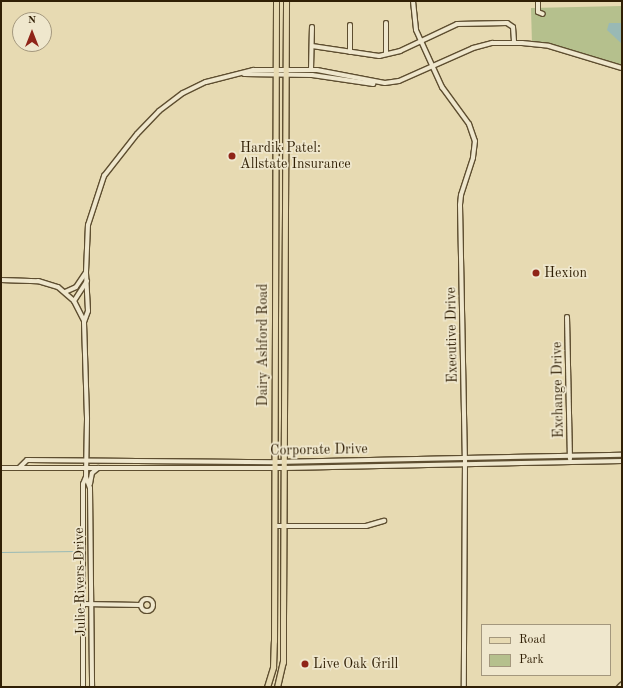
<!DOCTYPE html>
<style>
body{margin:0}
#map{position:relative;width:623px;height:688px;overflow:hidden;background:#e7dab2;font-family:"Old Standard TT",serif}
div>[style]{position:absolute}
.green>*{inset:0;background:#b5c08d}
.water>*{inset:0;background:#99b9b5}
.stream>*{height:1px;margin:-0.5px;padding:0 0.5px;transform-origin:0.5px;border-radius:0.5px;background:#99b9b5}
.roads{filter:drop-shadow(1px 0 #5e4e30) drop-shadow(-1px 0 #5e4e30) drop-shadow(0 1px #5e4e30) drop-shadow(0 -1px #5e4e30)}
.minor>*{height:4px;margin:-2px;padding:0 2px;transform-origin:2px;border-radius:2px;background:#efe7cd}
.minor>.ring{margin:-2px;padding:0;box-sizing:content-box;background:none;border:4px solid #efe7cd;border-radius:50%}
.major>*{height:5px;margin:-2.5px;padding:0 2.5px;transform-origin:2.5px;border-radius:2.5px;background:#e7dab2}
.dots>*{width:11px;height:11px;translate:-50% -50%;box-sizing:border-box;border:2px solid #efe7cd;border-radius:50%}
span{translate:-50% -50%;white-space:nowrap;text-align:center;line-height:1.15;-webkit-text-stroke:3.5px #efe7cd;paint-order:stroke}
.poi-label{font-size:14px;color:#301f05}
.left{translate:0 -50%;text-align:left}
.street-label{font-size:14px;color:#301f05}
.frame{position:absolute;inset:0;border:2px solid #301f05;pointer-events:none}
.legend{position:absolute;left:481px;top:624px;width:130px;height:52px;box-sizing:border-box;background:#efe7cd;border:1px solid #a3977d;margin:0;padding:5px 7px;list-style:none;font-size:12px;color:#301f05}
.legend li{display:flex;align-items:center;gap:8px;height:20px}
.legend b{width:20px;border:1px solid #a3977d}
.north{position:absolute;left:12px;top:12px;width:40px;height:40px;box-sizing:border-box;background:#efe7cd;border:1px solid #a3977d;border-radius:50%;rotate:0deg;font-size:11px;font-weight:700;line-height:16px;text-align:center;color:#301f05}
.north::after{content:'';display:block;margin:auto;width:14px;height:18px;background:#8f2418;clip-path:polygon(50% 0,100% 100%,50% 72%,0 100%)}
</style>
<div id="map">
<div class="green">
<div style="clip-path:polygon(622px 6px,622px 68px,532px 44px,531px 8px)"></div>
</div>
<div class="water">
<div style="clip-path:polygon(609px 23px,622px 23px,622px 44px,607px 30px)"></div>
</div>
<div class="stream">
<div style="left:1px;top:552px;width:76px;rotate:-0.8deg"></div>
</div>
<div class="roads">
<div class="minor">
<div style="left:413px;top:1px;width:29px;rotate:84deg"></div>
<div style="left:416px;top:30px;width:63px;rotate:65.5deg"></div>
<div style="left:442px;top:87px;width:46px;rotate:53.9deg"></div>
<div style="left:469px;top:124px;width:18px;rotate:71deg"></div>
<div style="left:475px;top:141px;width:17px;rotate:97deg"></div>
<div style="left:473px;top:158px;width:39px;rotate:108deg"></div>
<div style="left:461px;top:195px;width:10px;rotate:96deg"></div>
<div style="left:460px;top:205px;width:253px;rotate:88.9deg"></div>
<div style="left:465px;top:458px;width:229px;rotate:90.3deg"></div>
<div style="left:538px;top:1px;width:11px;rotate:90deg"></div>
<div style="left:538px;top:12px;width:5px;rotate:22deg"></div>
<div style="left:386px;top:23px;width:31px;rotate:90deg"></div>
<div style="left:312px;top:46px;width:68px;rotate:8.5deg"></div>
<div style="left:379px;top:56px;width:22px;rotate:-13deg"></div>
<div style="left:400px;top:51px;width:63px;rotate:-25.3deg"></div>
<div style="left:457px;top:24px;width:50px;rotate:-1.1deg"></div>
<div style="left:507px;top:23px;width:7px;rotate:34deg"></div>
<div style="left:513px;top:27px;width:16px;rotate:86deg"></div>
<div style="left:350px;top:52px;width:27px;rotate:-90deg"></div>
<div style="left:311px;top:70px;width:43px;rotate:-88.7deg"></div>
<div style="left:244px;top:74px;width:68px;rotate:0.8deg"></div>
<div style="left:312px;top:75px;width:62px;rotate:8.4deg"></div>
<div style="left:373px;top:84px;width:3px;rotate:-72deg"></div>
<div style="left:1px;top:280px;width:37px;rotate:2deg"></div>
<div style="left:38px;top:281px;width:21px;rotate:17deg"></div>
<div style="left:58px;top:287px;width:21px;rotate:41deg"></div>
<div style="left:74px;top:301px;width:22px;rotate:63deg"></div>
<div style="left:65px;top:292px;width:12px;rotate:-24deg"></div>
<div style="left:76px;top:287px;width:18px;rotate:-56deg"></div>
<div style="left:74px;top:301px;width:24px;rotate:-57deg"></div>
<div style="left:567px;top:317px;width:142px;rotate:88.8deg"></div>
<div style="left:1px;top:468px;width:284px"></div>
<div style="left:285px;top:468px;width:337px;rotate:-1.2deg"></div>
<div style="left:19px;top:468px;width:11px;rotate:-45deg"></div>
<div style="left:27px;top:460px;width:248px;rotate:0.5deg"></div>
<div style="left:275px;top:462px;width:347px;rotate:-1.2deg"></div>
<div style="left:86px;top:477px;width:12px;rotate:70deg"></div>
<div style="left:90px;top:488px;width:199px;rotate:89.4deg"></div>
<div style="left:90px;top:484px;width:11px;rotate:-80deg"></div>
<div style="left:92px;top:473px;width:8px;rotate:-40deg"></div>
<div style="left:275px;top:526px;width:91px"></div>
<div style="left:366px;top:526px;width:19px;rotate:-16deg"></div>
<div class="ring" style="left:141px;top:599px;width:8px;height:8px"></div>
<div style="left:84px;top:604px;width:57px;rotate:1deg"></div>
<div style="left:83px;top:687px;width:203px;rotate:-90deg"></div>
<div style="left:83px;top:484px;width:8px;rotate:-67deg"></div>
<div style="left:86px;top:477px;width:59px;rotate:-89deg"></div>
<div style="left:87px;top:418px;width:96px;rotate:-91.8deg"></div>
<div style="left:84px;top:322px;width:12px;rotate:-70deg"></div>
<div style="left:88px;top:311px;width:39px;rotate:-93deg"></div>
<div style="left:86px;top:272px;width:47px;rotate:-87.6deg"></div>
<div style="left:88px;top:225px;width:52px;rotate:-71.9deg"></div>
<div style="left:104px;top:176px;width:53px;rotate:-51.8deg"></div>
<div style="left:137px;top:134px;width:32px;rotate:-46deg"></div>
<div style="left:159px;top:111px;width:30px;rotate:-37deg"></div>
<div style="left:183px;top:93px;width:25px;rotate:-26deg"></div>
<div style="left:206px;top:82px;width:49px;rotate:-14.3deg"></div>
<div style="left:253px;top:70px;width:64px"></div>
<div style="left:317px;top:70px;width:69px;rotate:10.8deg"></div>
<div style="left:385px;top:83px;width:14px;rotate:-8deg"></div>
<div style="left:399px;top:81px;width:81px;rotate:-24deg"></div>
<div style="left:473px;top:48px;width:20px;rotate:-15deg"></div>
<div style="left:492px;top:43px;width:30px"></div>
<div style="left:522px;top:43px;width:27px;rotate:6deg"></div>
<div style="left:549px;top:46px;width:76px;rotate:16.8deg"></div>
</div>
<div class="major">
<div style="left:267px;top:687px;width:21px;rotate:-73deg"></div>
<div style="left:273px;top:667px;width:26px;rotate:-88deg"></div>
<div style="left:274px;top:641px;width:640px;rotate:-89.82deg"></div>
<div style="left:277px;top:687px;width:26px;rotate:-77deg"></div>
<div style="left:283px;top:662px;width:42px;rotate:-90deg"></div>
<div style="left:283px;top:620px;width:619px;rotate:-89.72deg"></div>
<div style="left:619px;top:687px;width:4px;rotate:-45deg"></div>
</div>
</div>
<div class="dots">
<div style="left:232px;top:156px;background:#8f2418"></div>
<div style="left:536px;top:273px;background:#8f2418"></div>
<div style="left:305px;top:664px;background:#8f2418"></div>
</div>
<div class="poi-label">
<span class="left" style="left:240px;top:156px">Hardik Patel:<br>Allstate Insurance</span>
<span class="left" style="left:544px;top:273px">Hexion</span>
<span class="left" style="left:313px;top:664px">Live Oak Grill</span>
</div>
<div class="street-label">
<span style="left:452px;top:335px;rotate:-91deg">Executive Drive</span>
<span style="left:263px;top:345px;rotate:-90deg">Dairy Ashford Road</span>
<span style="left:558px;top:390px;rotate:-91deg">Exchange Drive</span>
<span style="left:319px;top:450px;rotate:-1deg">Corporate Drive</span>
<span style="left:80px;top:582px;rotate:-91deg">Julie Rivers Drive</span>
</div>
<div class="frame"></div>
<ul class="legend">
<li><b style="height:5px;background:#e7dab2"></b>Road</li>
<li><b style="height:11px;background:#b5c08d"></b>Park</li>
</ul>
<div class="north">N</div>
</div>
